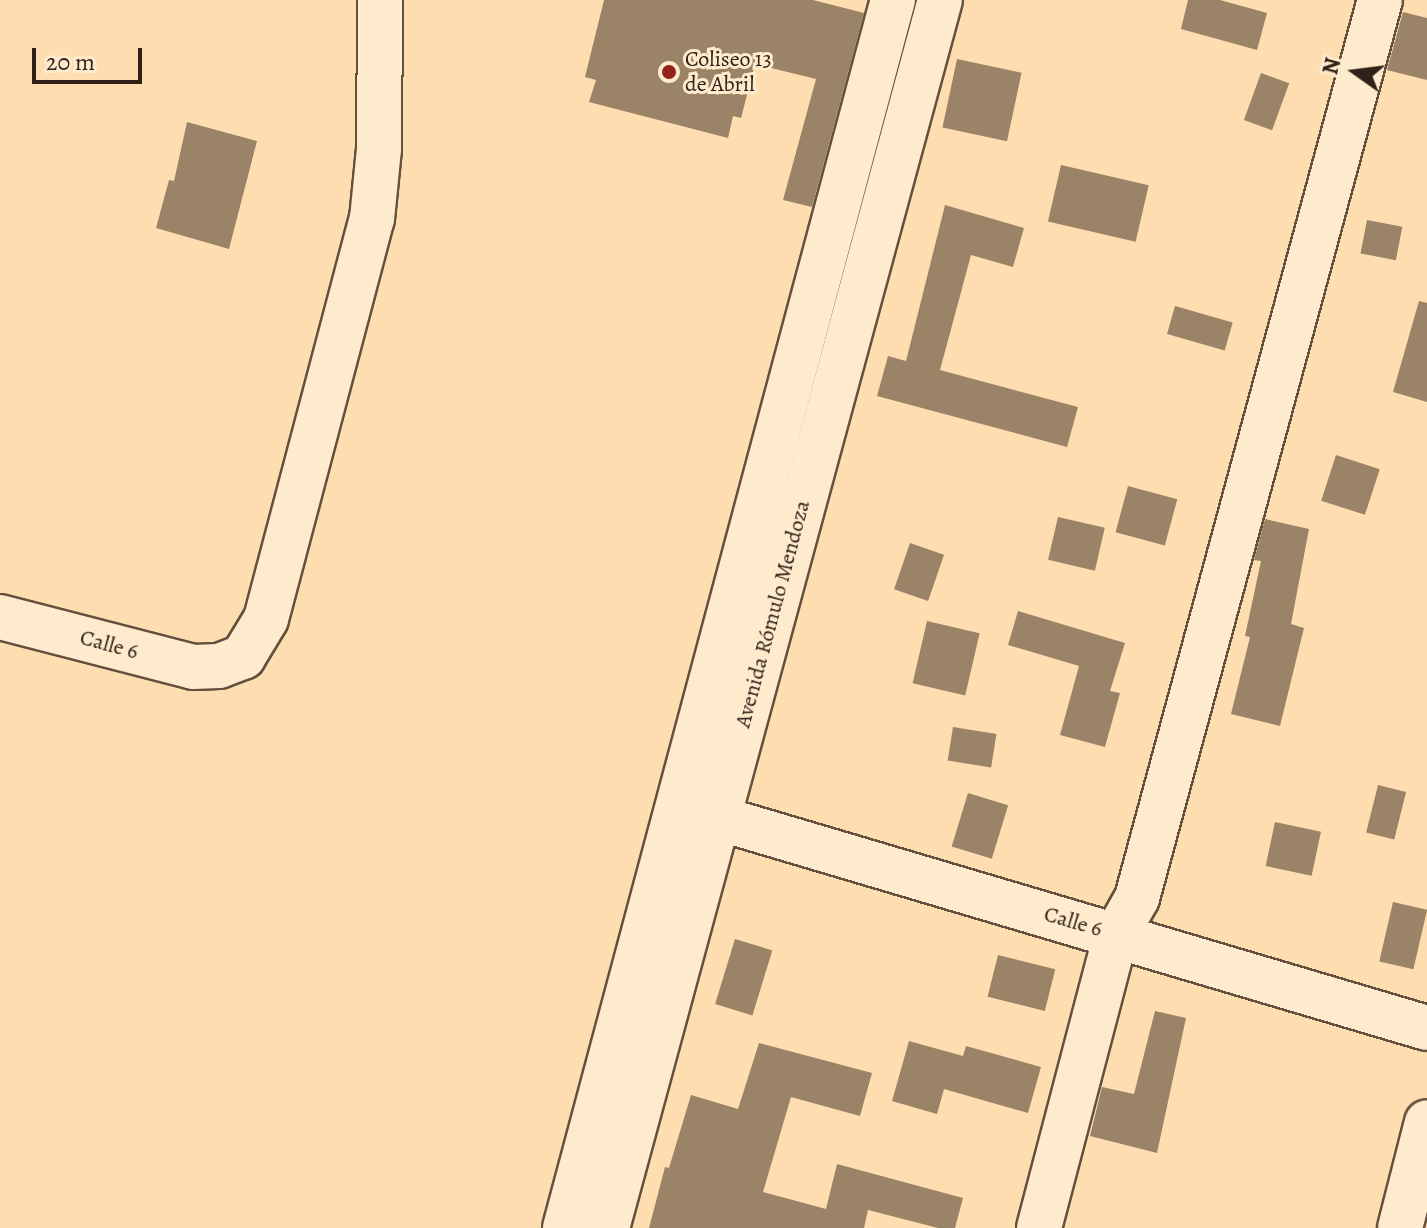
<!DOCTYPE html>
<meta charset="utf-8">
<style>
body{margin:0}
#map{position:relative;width:1427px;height:1228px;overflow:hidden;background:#fedeb0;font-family:Alegreya,serif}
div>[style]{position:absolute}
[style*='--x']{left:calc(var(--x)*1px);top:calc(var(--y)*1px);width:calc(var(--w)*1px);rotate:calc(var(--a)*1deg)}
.building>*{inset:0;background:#9b8367;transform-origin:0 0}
.roads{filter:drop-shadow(2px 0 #63503d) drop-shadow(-2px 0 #63503d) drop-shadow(0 2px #63503d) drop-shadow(0 -2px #63503d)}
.minor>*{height:44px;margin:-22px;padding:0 22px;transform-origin:22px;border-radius:22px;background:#feeacc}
.dots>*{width:22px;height:22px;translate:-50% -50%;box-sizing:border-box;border:4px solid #feeacc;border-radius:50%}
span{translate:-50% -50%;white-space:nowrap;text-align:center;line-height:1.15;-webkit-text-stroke:6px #feeacc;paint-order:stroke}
.poi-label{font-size:22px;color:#2f2117}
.left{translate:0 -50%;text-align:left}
.street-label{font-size:22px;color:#2f2117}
.north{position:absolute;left:1315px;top:32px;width:80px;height:80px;-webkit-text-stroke:6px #feeacc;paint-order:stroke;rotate:284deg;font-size:22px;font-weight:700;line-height:32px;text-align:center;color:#2f2117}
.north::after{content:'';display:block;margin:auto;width:28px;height:36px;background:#2f2117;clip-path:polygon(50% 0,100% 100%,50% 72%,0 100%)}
.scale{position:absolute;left:32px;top:48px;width:110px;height:36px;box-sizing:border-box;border:4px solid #2f2117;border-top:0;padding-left:10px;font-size:24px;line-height:28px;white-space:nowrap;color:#2f2117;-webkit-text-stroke:6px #feeacc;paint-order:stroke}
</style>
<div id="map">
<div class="building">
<i style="clip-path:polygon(604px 0,813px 0,864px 13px,812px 207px,783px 200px,816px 79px,755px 64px,741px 118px,733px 116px,728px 138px,589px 102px,596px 80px,585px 77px)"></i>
<i style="clip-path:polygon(1188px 0,1220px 0,1267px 13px,1257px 50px,1181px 29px)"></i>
<i style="clip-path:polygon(1403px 12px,1427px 18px,1427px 80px,1387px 70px)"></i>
<i style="left:957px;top:59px;width:66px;height:70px;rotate:12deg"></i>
<i style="left:1261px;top:73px;width:30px;height:50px;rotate:20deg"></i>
<i style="clip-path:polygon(187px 122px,257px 141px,229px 249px,156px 228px,169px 180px,174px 181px)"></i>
<i style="left:1061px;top:165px;width:90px;height:58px;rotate:13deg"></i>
<i style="clip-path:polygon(945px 205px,1024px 228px,1013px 267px,971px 255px,940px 370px,1078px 407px,1067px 447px,877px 396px,888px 356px,906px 361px)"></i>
<i style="left:1367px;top:220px;width:36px;height:34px;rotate:11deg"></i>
<i style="clip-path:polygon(1419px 301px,1427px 303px,1427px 402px,1393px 392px)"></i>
<i style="left:1175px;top:306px;width:60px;height:29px;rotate:16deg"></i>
<i style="left:1336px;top:455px;width:46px;height:48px;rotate:18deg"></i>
<i style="left:1128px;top:486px;width:51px;height:48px;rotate:15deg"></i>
<i style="left:1058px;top:517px;width:48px;height:44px;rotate:13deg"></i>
<i style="clip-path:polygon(1265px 519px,1309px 529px,1291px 624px,1304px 628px,1280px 726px,1231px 714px,1250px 637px,1245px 636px,1261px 561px,1254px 560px)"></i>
<i style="left:910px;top:543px;width:36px;height:49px;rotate:19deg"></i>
<i style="clip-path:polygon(1018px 611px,1125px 643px,1110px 691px,1120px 693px,1105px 747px,1060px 735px,1079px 666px,1008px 645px)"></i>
<i style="left:927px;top:621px;width:54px;height:64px;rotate:13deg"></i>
<i style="left:953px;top:727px;width:44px;height:34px;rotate:9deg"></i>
<i style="left:1378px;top:785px;width:29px;height:49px;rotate:14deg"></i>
<i style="left:968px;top:793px;width:42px;height:56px;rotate:17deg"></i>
<i style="left:1275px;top:822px;width:47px;height:45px;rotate:12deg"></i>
<i style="left:1393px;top:902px;width:35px;height:61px;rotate:13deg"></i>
<i style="left:735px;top:939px;width:39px;height:68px;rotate:17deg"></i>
<i style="left:998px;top:955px;width:59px;height:43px;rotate:14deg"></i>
<i style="clip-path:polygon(1155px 1011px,1186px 1018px,1157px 1153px,1090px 1136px,1102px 1087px,1134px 1094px)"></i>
<i style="clip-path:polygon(909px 1041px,963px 1056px,966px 1046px,1041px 1067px,1028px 1113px,944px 1089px,937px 1114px,892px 1101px)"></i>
<i style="clip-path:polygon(759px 1043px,872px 1073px,860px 1116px,791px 1097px,763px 1192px,826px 1209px,837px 1164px,963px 1198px,955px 1228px,938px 1228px,868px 1210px,864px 1228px,649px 1228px,665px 1167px,669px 1168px,691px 1095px,738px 1109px)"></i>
</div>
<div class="roads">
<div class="minor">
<i style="--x:0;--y:617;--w:199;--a:14.5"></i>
<i style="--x:193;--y:667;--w:26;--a:-2"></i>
<i style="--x:219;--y:666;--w:26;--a:-21"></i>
<i style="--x:243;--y:657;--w:44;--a:-58.8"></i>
<i style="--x:266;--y:619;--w:414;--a:-75.2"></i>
<i style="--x:372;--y:219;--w:70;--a:-84.3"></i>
<i style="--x:379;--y:149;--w:149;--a:-89.6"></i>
<i style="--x:718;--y:818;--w:739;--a:16.5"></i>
<i style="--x:565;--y:1228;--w:1271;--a:-75.05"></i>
<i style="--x:607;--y:1228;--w:1272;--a:-74.83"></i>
<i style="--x:1039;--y:1228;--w:303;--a:-75.3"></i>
<i style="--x:1116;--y:935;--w:43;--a:-60.4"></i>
<i style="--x:1137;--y:898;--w:930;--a:-74.86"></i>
<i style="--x:1400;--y:1228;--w:109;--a:-75.7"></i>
</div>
</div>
<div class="dots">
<i style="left:669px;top:72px;background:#8f2418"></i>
</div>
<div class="poi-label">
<span class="left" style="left:685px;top:72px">Coliseo 13<br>de Abril</span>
</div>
<div class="street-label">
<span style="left:773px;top:614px;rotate:-75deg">Avenida Rómulo Mendoza</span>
<span style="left:109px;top:645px;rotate:15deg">Calle 6</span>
<span style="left:1073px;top:922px;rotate:16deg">Calle 6</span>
</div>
<div class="north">N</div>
<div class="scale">20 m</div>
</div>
